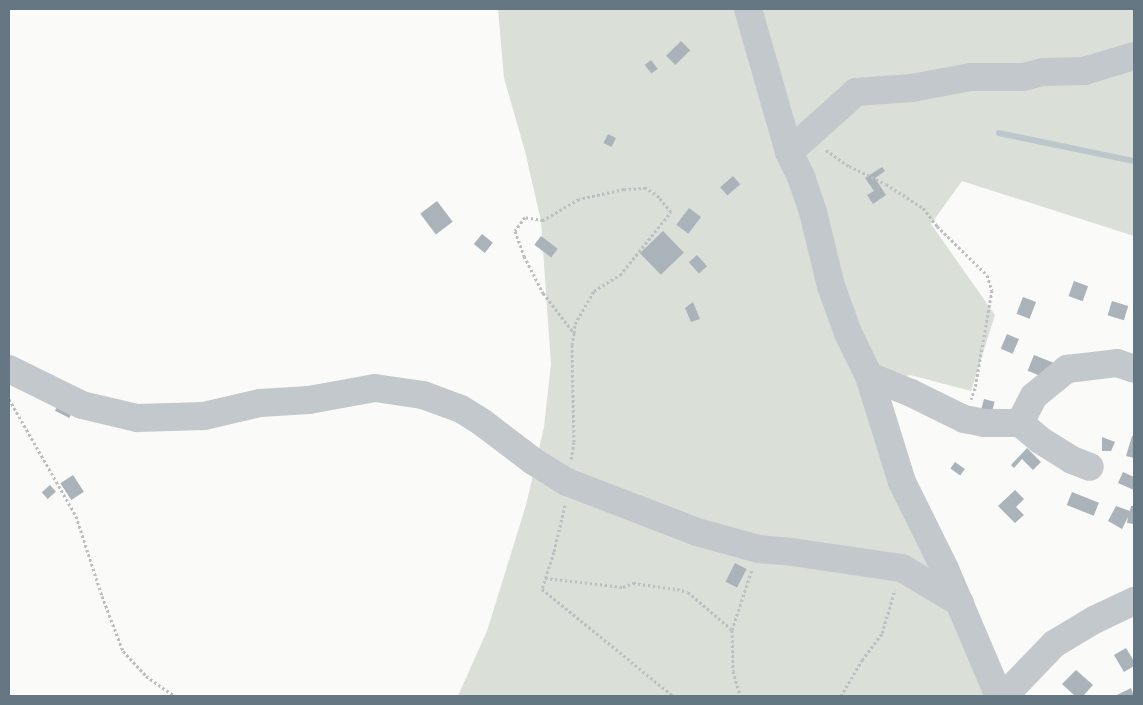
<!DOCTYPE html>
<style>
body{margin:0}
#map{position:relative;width:1143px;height:705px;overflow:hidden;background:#fafaf8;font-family:"Fira Sans",sans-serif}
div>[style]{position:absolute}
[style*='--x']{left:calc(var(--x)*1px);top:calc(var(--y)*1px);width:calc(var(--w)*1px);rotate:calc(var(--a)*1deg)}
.green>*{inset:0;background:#dadfd7}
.stream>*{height:5.5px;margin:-2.75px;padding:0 2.75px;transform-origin:2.75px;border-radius:2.75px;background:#bbc7cb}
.building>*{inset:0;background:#aab3b9;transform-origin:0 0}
.path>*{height:3px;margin-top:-1.5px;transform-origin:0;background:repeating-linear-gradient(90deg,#bbbfc2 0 2.5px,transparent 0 5px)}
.minor>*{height:28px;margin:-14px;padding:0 14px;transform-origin:14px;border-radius:14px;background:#c3c8cc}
span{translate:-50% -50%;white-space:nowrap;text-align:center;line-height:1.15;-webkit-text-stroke:5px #fff;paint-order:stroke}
.frame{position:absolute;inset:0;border:10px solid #657683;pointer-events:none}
</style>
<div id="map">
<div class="green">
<i style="clip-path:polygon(498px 9px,1134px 9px,1134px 236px,962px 181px,931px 224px,995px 315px,971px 391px,910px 375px,871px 385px,991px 696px,458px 696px,487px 631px,526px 505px,544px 427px,551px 364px,541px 221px,525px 151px,504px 78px)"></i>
</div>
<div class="stream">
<i style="--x:999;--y:133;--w:138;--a:11.7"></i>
</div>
<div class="building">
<i style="left:681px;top:41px;width:13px;height:21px;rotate:45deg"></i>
<i style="left:651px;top:60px;width:11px;height:8px;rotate:52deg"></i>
<i style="left:608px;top:134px;width:9px;height:10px;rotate:27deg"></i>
<i style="clip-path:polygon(882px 167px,885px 171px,875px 178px,886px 195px,873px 204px,867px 195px,874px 191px,865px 178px)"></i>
<i style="left:733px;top:176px;width:11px;height:17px;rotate:49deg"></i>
<i style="left:437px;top:201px;width:26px;height:21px;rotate:53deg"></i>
<i style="left:689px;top:208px;width:15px;height:21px;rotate:37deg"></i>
<i style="left:663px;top:231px;width:30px;height:32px;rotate:46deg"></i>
<i style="left:482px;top:234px;width:14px;height:13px;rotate:39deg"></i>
<i style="left:541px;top:236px;width:21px;height:11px;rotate:37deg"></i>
<i style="left:697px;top:255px;width:15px;height:11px;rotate:48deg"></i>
<i style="left:1074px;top:281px;width:15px;height:16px;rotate:20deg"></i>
<i style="left:1023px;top:297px;width:14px;height:18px;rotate:21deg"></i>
<i style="left:1112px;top:301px;width:17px;height:15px;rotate:17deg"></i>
<i style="clip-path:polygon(693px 302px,700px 319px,691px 322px,685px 308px)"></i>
<i style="left:1007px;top:334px;width:13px;height:16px;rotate:23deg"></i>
<i style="left:1034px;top:355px;width:27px;height:17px;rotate:22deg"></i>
<i style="left:984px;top:399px;width:11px;height:16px;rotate:15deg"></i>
<i style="left:60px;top:401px;width:16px;height:11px;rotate:27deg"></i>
<i style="clip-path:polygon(1132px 436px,1134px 437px,1134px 458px,1126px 456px)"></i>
<i style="clip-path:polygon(1102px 437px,1115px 442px,1111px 451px,1102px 451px)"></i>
<i style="clip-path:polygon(1027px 448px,1041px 462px,1033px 470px,1022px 459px,1014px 468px,1011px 465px)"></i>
<i style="left:955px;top:462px;width:12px;height:8px;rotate:35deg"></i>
<i style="clip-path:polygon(1123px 472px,1134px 477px,1134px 490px,1118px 483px)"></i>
<i style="left:73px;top:475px;width:20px;height:15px;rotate:57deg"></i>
<i style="left:50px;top:485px;width:9px;height:11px;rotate:49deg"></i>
<i style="clip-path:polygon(1015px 490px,1024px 499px,1016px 507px,1024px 515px,1015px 523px,998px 506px)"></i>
<i style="left:1072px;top:492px;width:29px;height:14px;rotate:22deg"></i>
<i style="clip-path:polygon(1116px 506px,1130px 511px,1131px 506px,1134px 506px,1134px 524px,1127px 523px,1128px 517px,1122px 529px,1108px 521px)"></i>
<i style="left:735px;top:563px;width:13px;height:21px;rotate:27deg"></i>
<i style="clip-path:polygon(1126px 648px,1134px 661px,1134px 666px,1124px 672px,1114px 655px)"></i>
<i style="clip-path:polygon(1076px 670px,1093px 685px,1083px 696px,1075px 696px,1062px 684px)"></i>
<i style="clip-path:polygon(1131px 688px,1134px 696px,1115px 696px)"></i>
</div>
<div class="path">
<i style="--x:826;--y:150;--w:28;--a:35"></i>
<i style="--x:849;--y:166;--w:41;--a:25.9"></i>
<i style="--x:886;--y:184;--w:44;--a:33"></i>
<i style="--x:923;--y:208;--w:23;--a:52"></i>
<i style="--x:937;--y:226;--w:70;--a:44.4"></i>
<i style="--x:987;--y:275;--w:16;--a:72"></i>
<i style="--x:992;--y:290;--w:99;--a:99.8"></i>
<i style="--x:975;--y:388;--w:12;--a:110"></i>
<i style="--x:9;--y:399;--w:135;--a:60.2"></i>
<i style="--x:76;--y:516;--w:84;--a:72"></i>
<i style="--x:102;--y:596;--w:59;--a:69.1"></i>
<i style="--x:123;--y:651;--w:34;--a:47"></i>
<i style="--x:146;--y:676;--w:35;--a:35"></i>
<i style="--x:571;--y:459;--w:17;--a:-80"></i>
<i style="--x:574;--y:442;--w:97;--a:-91.2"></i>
<i style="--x:572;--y:345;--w:12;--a:-81"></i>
<i style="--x:574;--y:333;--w:9;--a:-84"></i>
<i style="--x:575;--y:324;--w:38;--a:-60"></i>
<i style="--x:594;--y:291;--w:31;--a:-32"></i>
<i style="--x:620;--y:275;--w:81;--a:-51"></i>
<i style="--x:671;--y:212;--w:19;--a:-129"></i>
<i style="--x:659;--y:197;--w:16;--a:-145"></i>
<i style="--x:646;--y:188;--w:22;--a:177"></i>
<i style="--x:624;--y:189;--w:46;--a:167.5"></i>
<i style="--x:579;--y:199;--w:42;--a:149.7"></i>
<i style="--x:543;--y:220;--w:18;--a:-171"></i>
<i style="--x:525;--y:217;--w:17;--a:126"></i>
<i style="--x:515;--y:231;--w:27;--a:70"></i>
<i style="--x:524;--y:256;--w:42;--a:62.8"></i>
<i style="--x:543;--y:293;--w:51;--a:52.2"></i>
<i style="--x:565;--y:505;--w:48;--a:103.2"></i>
<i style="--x:554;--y:552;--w:39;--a:108"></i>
<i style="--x:542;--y:589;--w:169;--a:39.2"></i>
<i style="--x:545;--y:578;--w:79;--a:6.6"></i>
<i style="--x:623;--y:587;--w:11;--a:-22"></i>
<i style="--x:633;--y:583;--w:44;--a:7.8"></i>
<i style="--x:677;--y:589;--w:11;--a:15"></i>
<i style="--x:688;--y:592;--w:58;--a:40.8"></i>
<i style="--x:732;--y:630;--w:41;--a:88.6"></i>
<i style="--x:733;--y:671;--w:26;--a:74"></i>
<i style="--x:732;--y:630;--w:64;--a:-71.8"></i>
<i style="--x:841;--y:696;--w:42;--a:-59.7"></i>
<i style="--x:862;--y:660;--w:34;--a:-53"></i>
<i style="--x:882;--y:633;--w:45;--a:-73.2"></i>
</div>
<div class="minor">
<i style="--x:748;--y:9;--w:149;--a:74"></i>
<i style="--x:789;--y:152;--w:28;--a:64"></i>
<i style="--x:801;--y:177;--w:37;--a:71"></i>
<i style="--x:813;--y:212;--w:76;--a:76.3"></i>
<i style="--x:831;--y:286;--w:50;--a:70.1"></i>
<i style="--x:848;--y:333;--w:48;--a:64"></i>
<i style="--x:869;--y:376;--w:111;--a:72.7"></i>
<i style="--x:902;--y:482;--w:97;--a:63.7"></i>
<i style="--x:945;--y:569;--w:138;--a:67"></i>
<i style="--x:789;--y:152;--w:90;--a:-41.8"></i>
<i style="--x:856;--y:92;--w:56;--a:-4.1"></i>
<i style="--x:912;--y:88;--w:60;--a:-10.6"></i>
<i style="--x:971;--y:77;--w:52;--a:0"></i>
<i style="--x:1023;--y:77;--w:21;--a:-14"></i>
<i style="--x:1043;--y:72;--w:41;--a:-1.4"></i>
<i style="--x:1084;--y:71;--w:52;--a:-16.7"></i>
<i style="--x:9;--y:369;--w:81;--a:26.3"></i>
<i style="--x:82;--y:405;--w:57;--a:13.3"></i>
<i style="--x:137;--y:418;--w:67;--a:-1.7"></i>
<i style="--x:204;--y:416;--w:57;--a:-13.1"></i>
<i style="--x:260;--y:403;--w:49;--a:-3.5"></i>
<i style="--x:309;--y:400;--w:67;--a:-10.3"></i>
<i style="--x:375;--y:388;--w:49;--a:8.3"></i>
<i style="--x:423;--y:395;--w:40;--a:20.2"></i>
<i style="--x:461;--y:409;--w:26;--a:32"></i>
<i style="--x:483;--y:423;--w:63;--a:37.2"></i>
<i style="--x:533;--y:461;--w:40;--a:32"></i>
<i style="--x:567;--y:482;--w:139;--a:21"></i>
<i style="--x:697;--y:532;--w:64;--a:15.3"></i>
<i style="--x:759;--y:549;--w:33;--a:5"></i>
<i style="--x:792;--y:552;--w:111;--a:8.3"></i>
<i style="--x:902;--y:568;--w:68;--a:31.1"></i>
<i style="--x:869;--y:376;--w:45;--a:22"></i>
<i style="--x:911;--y:393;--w:59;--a:26.1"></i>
<i style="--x:964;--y:419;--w:20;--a:11"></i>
<i style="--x:984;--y:423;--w:36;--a:0"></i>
<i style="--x:1020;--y:423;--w:26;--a:40"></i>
<i style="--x:1040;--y:440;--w:38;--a:32"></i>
<i style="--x:1072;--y:460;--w:19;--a:21"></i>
<i style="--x:1020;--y:423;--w:30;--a:-63"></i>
<i style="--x:1034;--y:396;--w:43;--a:-39.3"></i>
<i style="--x:1067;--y:369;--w:50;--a:-6.8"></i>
<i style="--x:1117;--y:363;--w:18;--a:19"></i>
<i style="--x:1004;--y:696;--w:72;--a:-46.1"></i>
<i style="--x:1054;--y:644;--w:47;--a:-31"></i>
<i style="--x:1094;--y:620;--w:44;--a:-25.4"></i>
</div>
<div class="frame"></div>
</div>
